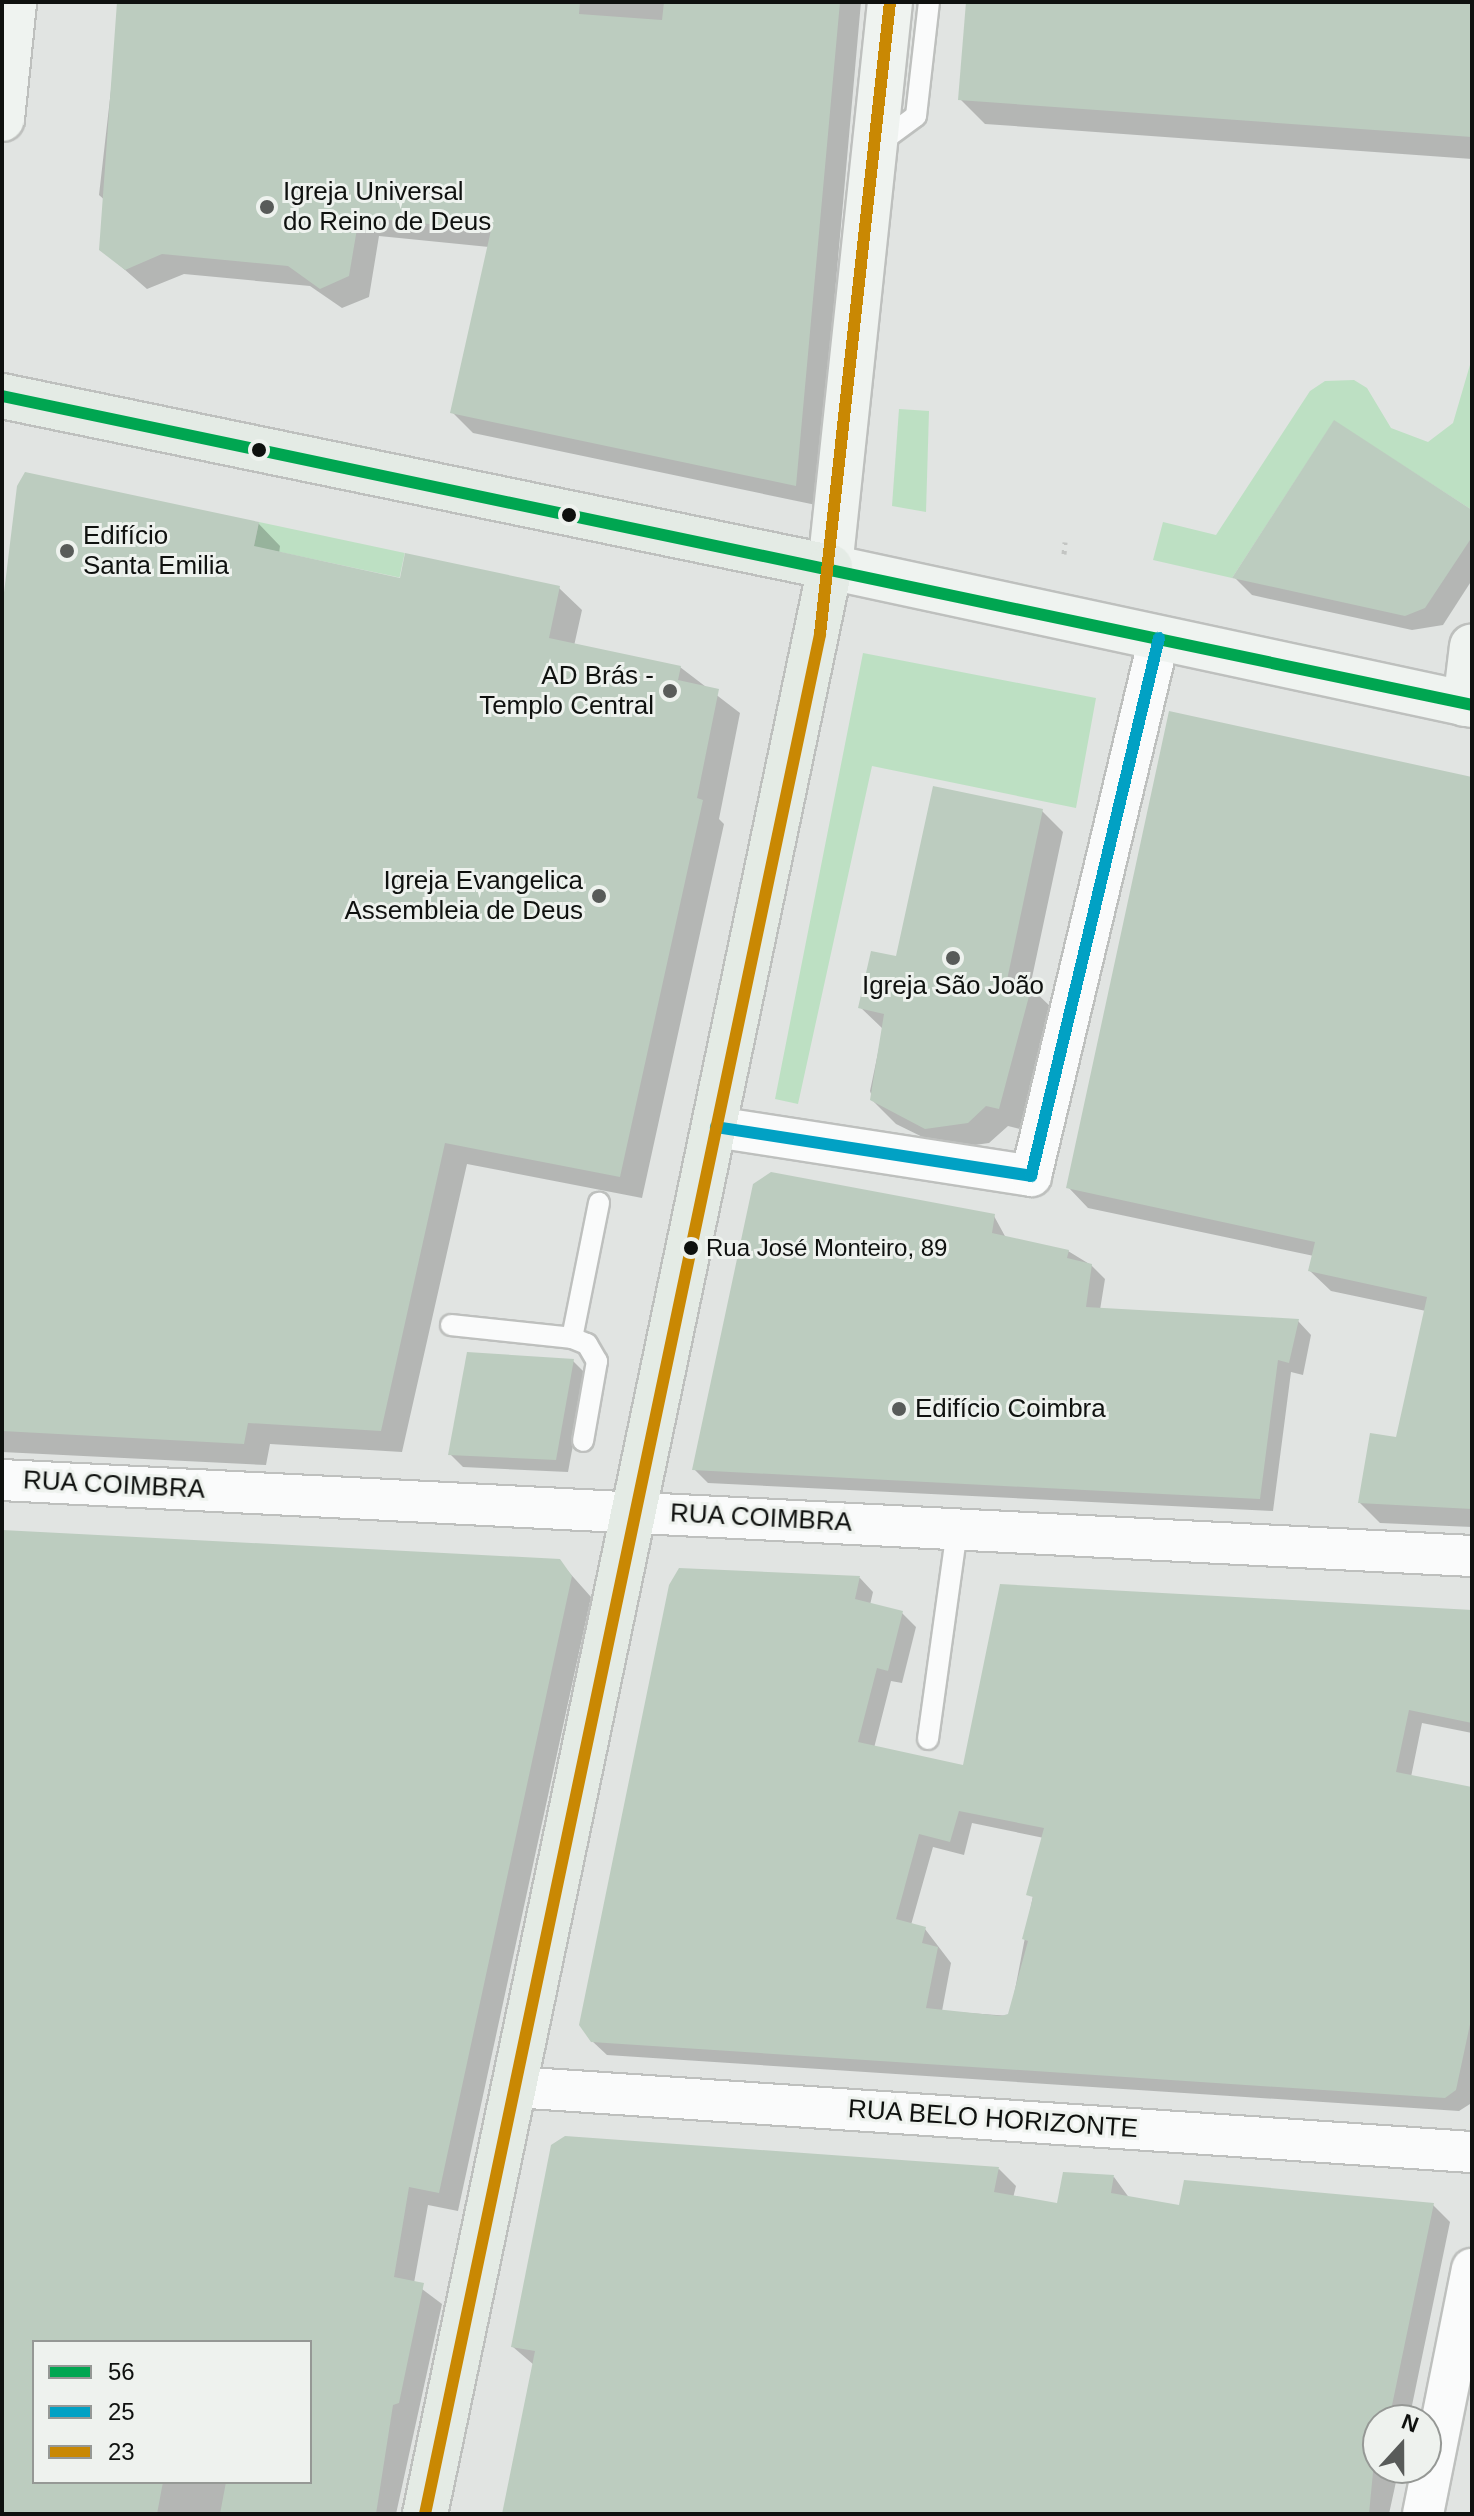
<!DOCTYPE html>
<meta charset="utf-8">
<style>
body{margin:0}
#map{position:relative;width:1474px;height:2516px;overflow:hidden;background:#e1e4e2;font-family:Arial,sans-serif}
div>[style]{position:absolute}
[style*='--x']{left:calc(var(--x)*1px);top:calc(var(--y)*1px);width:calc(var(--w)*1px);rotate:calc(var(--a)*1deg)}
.green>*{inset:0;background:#bde0c3;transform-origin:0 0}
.shadow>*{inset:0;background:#0003}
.building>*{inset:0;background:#bcccbf}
.path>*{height:5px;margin-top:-2.5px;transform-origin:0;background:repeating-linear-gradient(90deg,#c3c5c3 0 4px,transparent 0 10px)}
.roads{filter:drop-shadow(2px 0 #bec0be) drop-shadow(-2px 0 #bec0be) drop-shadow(0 2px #bec0be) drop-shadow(0 -2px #bec0be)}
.lane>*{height:20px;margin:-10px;padding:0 10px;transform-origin:10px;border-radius:10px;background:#fafbfb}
.street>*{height:40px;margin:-20px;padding:0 20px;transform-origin:20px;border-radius:20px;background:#fafbfb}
.secondary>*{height:44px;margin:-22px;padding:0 22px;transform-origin:22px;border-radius:22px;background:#eff3f0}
.primary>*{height:44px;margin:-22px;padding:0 22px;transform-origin:22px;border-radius:22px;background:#e4ebe5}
.bus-1>*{height:12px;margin:-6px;padding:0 6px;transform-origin:6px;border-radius:6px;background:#00a651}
.bus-2>*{height:12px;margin:-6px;padding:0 6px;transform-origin:6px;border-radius:6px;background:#01a1c4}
.bus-3>*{height:12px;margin:-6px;padding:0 6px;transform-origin:6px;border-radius:6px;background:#c98803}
.dots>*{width:22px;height:22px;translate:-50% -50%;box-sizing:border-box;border:4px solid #eef2ee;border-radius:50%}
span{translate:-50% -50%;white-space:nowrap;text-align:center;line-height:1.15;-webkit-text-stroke:6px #eef2ee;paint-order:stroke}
.bus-label{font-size:24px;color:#0f110f}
.left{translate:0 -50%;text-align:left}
.poi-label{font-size:26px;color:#0f110f}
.right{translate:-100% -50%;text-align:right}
.street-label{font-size:26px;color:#0f110f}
.frame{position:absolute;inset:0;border:4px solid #0f110f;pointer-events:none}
.legend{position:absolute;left:32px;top:2340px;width:280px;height:144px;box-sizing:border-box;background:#eef2ee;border:2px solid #959895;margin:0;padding:10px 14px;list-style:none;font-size:24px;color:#0f110f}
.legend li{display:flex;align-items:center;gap:16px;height:40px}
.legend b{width:40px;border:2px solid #959895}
.north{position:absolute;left:1362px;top:2404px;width:80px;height:80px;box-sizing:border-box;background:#eef2ee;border:2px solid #959895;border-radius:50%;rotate:21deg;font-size:22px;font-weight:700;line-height:32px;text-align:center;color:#0f110f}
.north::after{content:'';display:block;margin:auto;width:28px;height:36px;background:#585b59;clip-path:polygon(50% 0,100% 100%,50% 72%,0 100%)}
</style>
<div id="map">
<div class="green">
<i style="clip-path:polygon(1472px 358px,1472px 510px,1334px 421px,1232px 578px,1153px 560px,1163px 522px,1216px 535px,1310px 391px,1325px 381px,1354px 380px,1367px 388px,1391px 428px,1428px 442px,1453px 423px)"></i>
<i style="clip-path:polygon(899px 409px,929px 411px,926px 512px,892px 506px)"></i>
<i style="left:259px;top:522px;width:149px;height:25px;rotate:12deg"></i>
<i style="clip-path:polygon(863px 653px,1096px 698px,1076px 808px,872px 766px,798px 1104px,775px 1099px)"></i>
</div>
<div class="shadow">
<i style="clip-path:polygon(121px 2px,861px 2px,816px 505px,473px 433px,452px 412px,489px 247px,379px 236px,369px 297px,342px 308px,310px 286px,184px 274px,147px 289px,101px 249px,107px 202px,99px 195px)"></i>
<i style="clip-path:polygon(968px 2px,1472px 2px,1472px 159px,985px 124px,960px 99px)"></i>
<i style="clip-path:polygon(1472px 512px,1472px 580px,1443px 625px,1412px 630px,1252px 595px,1235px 578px)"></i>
<i style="clip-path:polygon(258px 523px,280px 546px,279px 554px,401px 580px,559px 588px,582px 610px,574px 646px,680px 667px,740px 713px,719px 819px,724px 824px,642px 1198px,467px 1164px,402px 1452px,270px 1444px,266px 1465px,2px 1452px,2px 631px)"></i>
<i style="clip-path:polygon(1472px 779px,1472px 1527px,1380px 1523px,1360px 1503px,1398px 1440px,1426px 1311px,1331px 1291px,1310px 1271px,1314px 1256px,1088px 1208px,1068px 1187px)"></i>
<i style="clip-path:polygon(1042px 811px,1063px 832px,1030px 987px,1052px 1008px,1020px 1129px,1008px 1126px,989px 1143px,947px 1149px,896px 1124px,874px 1102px,870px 1091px,883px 1029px,860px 1007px,897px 958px)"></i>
<i style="clip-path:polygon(994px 1216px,1006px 1238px,1068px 1251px,1091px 1265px,1105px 1279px,1100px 1310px,1298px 1321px,1311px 1335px,1303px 1375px,1291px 1372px,1273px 1511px,708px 1483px,694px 1469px)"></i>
<i style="clip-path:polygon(573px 1361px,586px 1374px,568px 1472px,463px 1467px,450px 1454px)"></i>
<i style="clip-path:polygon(evenodd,2px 1532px,559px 1561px,591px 1597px,458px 2211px,428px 2205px,414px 2283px,442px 2304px,396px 2514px,2px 2514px,2px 1532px,34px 2342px,310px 2342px,310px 2482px,34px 2482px,34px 2342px)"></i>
<i style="clip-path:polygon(evenodd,680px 1570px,860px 1578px,873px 1592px,870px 1605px,902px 1613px,916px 1627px,902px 1683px,891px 1681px,874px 1748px,964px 1767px,1472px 1612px,1472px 1733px,1422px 1723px,1411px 1777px,1472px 1789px,1470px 2104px,1459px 2111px,607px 2055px,592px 2041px,680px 1570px,972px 1823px,1044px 1838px,1010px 2016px,942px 2011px,951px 1963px,925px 1929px,911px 1925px,933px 1847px,964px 1855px,972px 1823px)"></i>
<i style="clip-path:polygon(999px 2169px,1016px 2186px,1013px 2198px,1058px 2205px,1114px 2177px,1130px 2199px,1180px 2208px,1433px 2205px,1450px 2222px,1409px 2420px,1378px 2420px,1378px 2468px,1399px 2468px,1389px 2514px,504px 2514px,534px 2365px,513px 2347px)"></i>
</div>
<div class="building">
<i style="clip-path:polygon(117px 2px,580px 2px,579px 14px,662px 20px,664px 2px,840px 2px,796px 486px,450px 413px,491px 230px,359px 217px,349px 276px,320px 289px,288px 266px,162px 254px,125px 270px,99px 250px)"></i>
<i style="clip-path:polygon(966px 2px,1472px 2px,1472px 137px,958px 100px)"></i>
<i style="clip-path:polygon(1334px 420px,1472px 510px,1472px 537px,1425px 608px,1405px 616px,1232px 578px)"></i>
<i style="clip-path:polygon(25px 472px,259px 522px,254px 546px,400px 578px,405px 553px,560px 586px,549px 638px,681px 666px,678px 680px,719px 689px,697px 798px,703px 800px,620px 1177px,445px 1143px,381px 1431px,248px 1423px,244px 1444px,2px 1431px,2px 609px,17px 486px)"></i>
<i style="clip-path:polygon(1169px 711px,1472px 777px,1472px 1509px,1358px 1503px,1370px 1433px,1396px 1437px,1427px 1297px,1308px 1271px,1315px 1242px,1066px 1188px)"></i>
<i style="clip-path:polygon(933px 786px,1043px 809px,1007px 980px,1032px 985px,999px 1109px,986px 1106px,968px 1123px,925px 1129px,870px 1100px,884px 1014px,858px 1008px,871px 951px,896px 956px)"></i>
<i style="clip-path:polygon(771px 1172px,995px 1214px,992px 1233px,1069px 1250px,1067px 1258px,1092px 1264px,1086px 1307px,1299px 1319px,1289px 1363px,1278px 1360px,1260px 1499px,692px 1470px,753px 1184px)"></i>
<i style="clip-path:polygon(467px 1352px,574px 1359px,556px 1460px,448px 1455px)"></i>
<i style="clip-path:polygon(2px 1530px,560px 1559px,572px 1576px,439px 2193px,409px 2187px,394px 2277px,424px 2283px,399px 2403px,393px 2405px,376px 2514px,220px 2514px,226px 2482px,310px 2482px,310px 2342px,34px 2342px,34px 2482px,163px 2482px,157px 2514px,2px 2514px)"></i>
<i style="clip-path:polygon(evenodd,679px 1568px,860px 1576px,855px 1599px,903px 1611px,888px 1671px,877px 1668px,858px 1742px,963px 1765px,1000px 1584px,1472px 1610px,1472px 1723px,1409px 1710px,1396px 1772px,1472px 1787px,1472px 2015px,1456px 2090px,1445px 2098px,591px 2042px,579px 2025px,669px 1585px,679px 1568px,959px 1811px,1044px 1828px,1026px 1895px,1033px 1897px,1022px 1939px,1028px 1941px,1008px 2014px,1001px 2016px,926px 2008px,938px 1947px,922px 1943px,926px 1927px,896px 1919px,919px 1834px,950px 1842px,959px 1811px)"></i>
<i style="clip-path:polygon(565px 2136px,999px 2167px,994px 2192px,1057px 2203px,1063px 2172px,1114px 2175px,1111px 2193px,1179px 2205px,1184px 2180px,1434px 2203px,1389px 2420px,1378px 2420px,1369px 2514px,502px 2514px,535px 2351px,511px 2347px,551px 2145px)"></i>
</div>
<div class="path">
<i style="--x:1064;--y:554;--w:12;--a:-85"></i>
</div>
<div class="roads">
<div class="lane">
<i style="--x:878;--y:144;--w:47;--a:-36.4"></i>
<i style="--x:916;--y:116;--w:115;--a:-83.5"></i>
<i style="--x:451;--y:1325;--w:122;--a:6.1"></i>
<i style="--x:572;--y:1338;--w:138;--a:-78.7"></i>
<i style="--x:572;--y:1338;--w:16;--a:22"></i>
<i style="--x:587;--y:1344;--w:20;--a:60"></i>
<i style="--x:597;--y:1361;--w:81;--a:99.9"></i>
<i style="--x:928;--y:1739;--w:212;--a:-82.1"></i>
</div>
<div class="street">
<i style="--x:716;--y:1127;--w:319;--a:8.8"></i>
<i style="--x:1031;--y:1176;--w:553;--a:-76.62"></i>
<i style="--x:2;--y:1480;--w:1472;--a:2.96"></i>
<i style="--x:515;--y:2087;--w:959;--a:3.89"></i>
<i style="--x:1423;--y:2514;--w:250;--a:-78.7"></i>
</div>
<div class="secondary">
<i style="--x:890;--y:2;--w:568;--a:96.06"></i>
<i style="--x:830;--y:567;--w:657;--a:12.13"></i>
<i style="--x:2;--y:119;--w:118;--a:-84.1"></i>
<i style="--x:1465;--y:704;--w:58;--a:-83.1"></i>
</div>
<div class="primary">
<i style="--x:2;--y:396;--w:845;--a:11.67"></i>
<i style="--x:830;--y:567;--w:1989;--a:101.75"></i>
</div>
</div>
<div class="bus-1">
<i style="--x:2;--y:396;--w:1502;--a:11.87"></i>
</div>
<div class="bus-2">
<i style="--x:716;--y:1127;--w:319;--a:8.8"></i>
<i style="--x:1031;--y:1176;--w:553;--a:-76.62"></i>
</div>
<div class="bus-3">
<i style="--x:425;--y:2514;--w:1921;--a:-78.13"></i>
<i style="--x:820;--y:634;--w:636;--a:-83.68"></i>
</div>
<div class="dots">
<i style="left:267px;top:207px;background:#585b59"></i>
<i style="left:259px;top:450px;background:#0f110f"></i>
<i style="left:569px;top:515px;background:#0f110f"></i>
<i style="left:67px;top:551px;background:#585b59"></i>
<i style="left:670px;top:691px;background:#585b59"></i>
<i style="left:599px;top:896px;background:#585b59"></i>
<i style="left:953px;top:958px;background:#585b59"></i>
<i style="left:691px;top:1248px;background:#0f110f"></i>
<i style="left:899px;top:1409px;background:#585b59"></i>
</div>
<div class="bus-label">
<span class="left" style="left:706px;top:1248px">Rua José Monteiro, 89</span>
</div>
<div class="poi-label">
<span class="left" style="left:283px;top:207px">Igreja Universal<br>do Reino de Deus</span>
<span class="left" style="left:83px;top:551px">Edifício<br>Santa Emilia</span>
<span class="right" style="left:654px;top:691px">AD Brás -<br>Templo Central</span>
<span class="right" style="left:583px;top:896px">Igreja Evangelica<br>Assembleia de Deus</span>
<span style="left:953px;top:986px">Igreja São João</span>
<span class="left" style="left:915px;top:1409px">Edifício Coimbra</span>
</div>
<div class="street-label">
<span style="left:114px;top:1485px;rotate:3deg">RUA COIMBRA</span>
<span style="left:761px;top:1518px;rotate:3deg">RUA COIMBRA</span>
<span style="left:993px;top:2119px;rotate:4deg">RUA BELO HORIZONTE</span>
</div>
<div class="frame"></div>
<ul class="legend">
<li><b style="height:10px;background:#00a651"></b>56</li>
<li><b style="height:10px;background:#01a1c4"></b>25</li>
<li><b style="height:10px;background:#c98803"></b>23</li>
</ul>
<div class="north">N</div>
</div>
